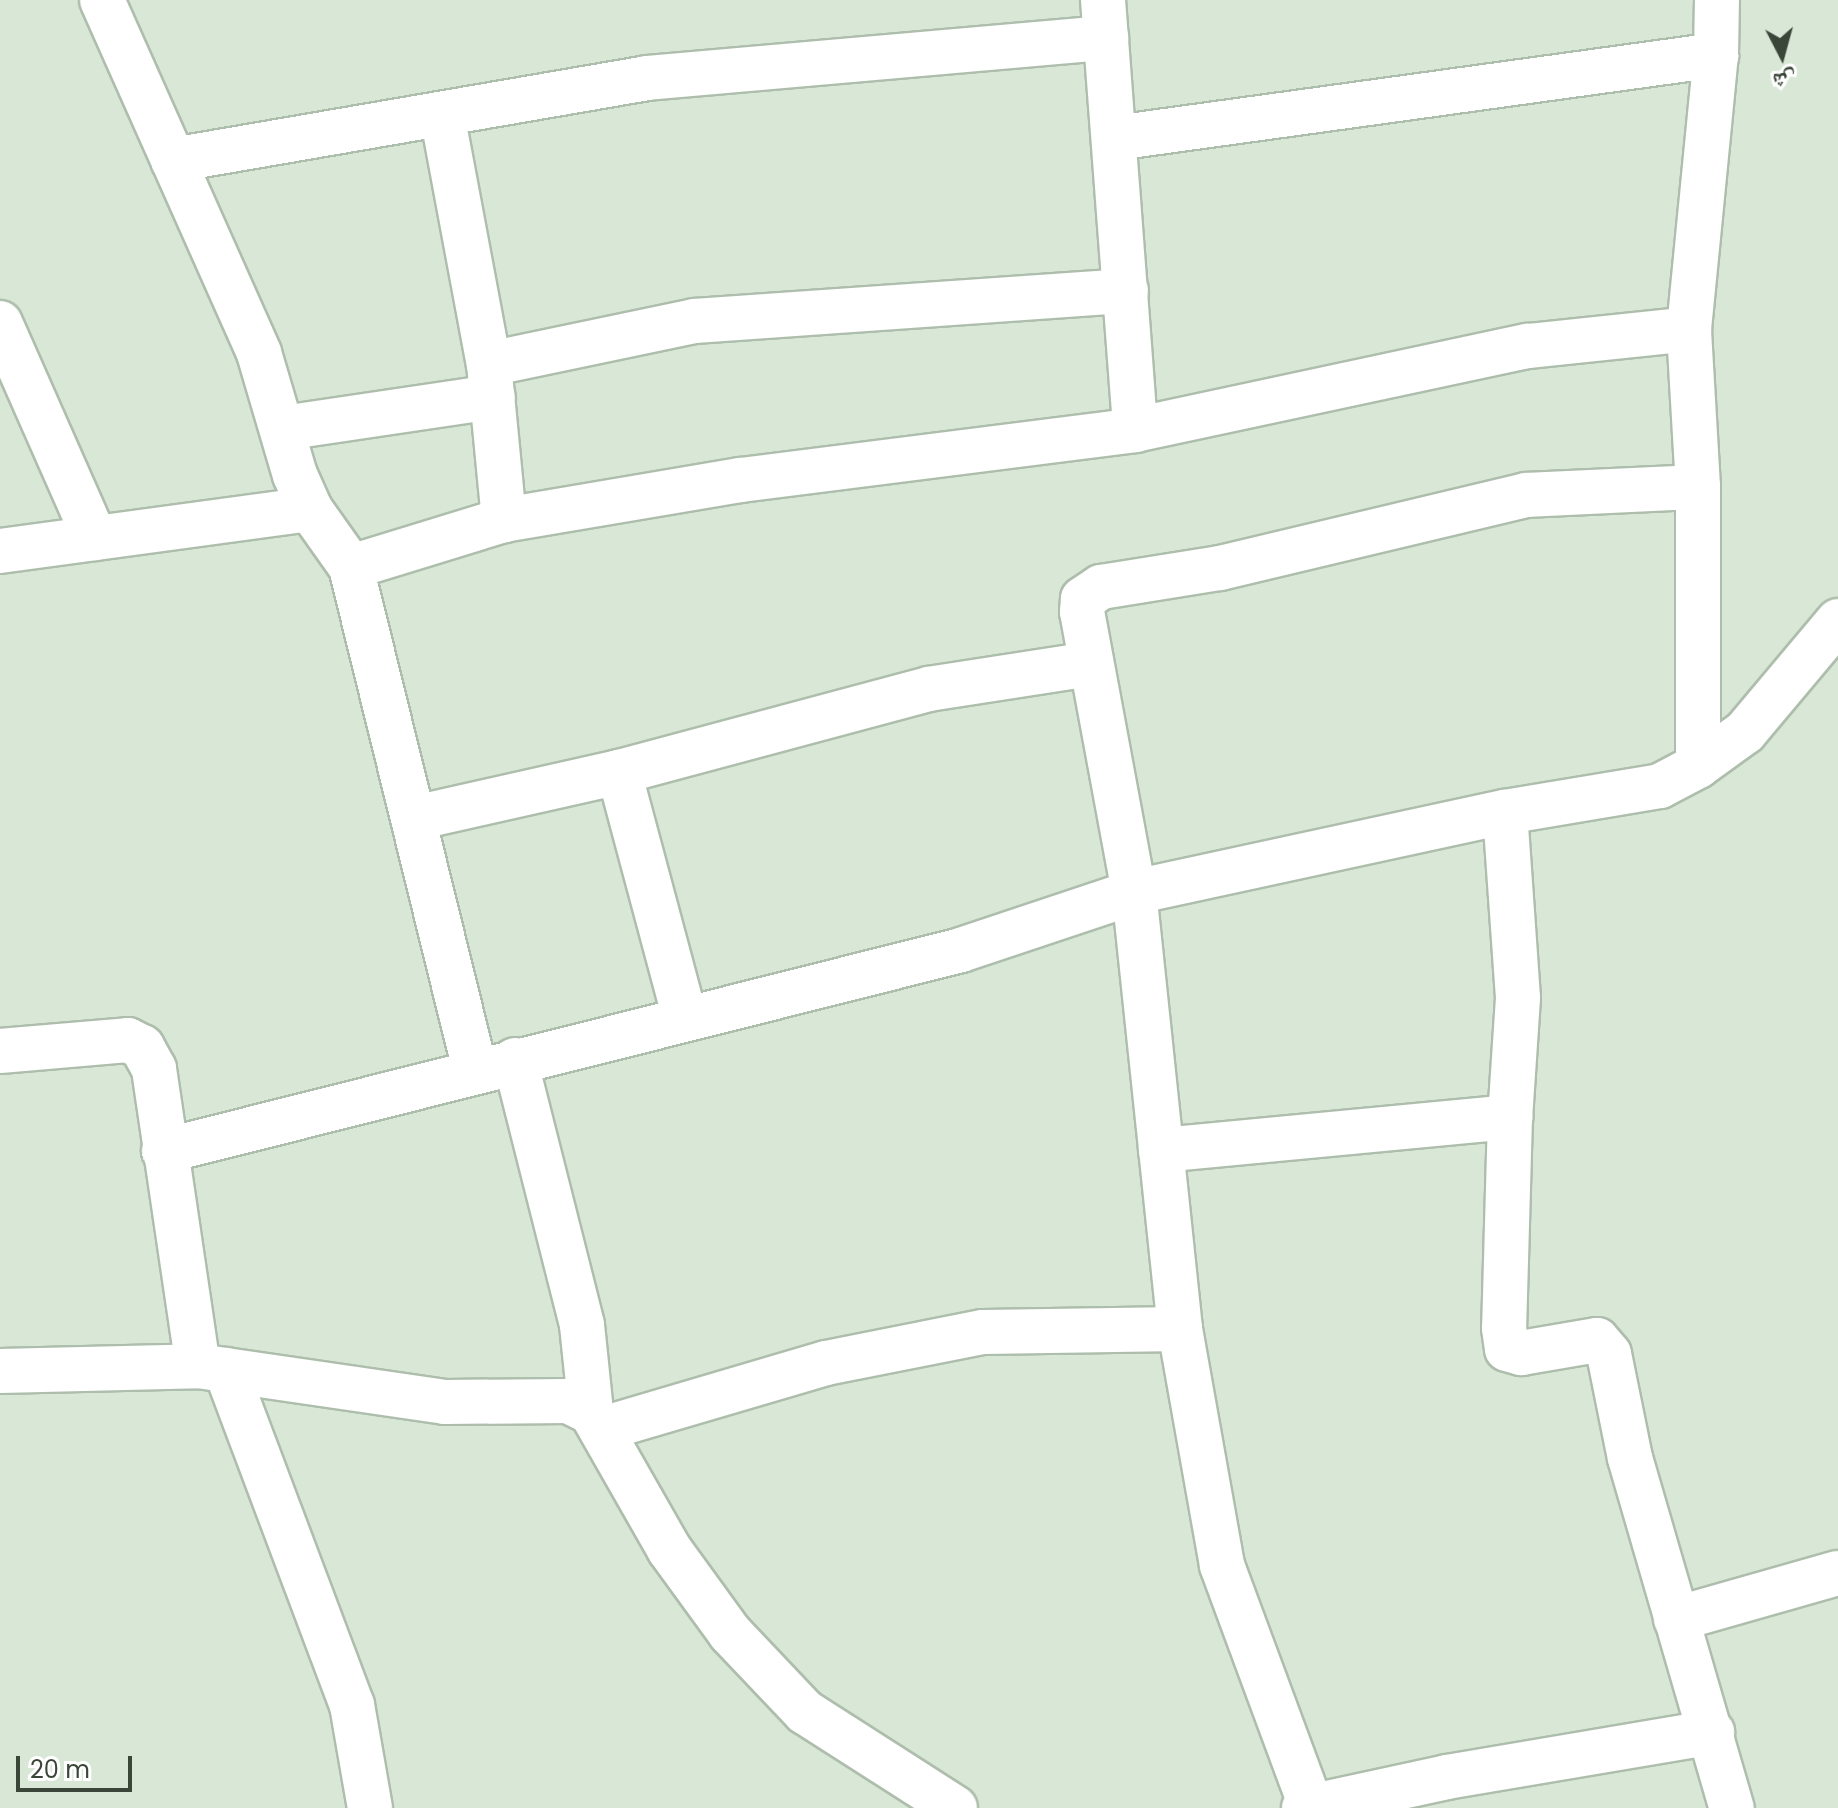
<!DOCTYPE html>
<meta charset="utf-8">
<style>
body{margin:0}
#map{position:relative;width:1838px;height:1808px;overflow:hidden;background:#eaf3e9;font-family:Poppins,"Noto Naskh Arabic",sans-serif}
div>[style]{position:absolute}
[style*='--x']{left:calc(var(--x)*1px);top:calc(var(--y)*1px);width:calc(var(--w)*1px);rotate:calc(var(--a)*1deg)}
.residential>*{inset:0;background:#d9e7d7;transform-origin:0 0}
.roads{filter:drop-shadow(2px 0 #aebeac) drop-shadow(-2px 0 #aebeac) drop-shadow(0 2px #aebeac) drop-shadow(0 -2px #aebeac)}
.minor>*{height:44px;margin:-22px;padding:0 22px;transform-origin:22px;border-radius:22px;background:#fff}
span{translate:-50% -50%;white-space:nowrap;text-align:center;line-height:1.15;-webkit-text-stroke:6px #fff;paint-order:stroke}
.north{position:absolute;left:1742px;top:16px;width:80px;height:80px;-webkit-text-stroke:6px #fff;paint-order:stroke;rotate:174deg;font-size:22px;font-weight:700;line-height:32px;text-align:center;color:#3a4638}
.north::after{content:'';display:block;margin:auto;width:28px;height:36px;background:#3a4638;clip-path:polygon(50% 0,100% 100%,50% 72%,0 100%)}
.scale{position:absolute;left:16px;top:1756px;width:116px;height:36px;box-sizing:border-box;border:4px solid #3a4638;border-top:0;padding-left:10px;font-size:24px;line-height:28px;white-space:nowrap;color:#3a4638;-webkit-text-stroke:6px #fff;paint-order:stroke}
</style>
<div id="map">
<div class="residential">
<i style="left:0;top:0;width:1838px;height:1808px"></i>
</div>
<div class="roads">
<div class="minor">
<i style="--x:102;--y:0;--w:386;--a:66"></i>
<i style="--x:259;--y:353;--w:127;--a:73.6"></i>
<i style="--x:295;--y:475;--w:37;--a:66"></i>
<i style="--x:310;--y:509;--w:71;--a:54.7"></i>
<i style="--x:351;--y:567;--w:518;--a:76.15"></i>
<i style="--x:1103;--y:0;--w:431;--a:85.7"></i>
<i style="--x:442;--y:114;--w:254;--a:79.4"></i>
<i style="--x:489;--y:364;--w:157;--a:84.5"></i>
<i style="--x:1115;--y:138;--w:607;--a:-7.86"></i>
<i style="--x:173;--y:160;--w:481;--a:-9.8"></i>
<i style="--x:647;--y:78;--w:461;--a:-5"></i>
<i style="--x:0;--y:323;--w:235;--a:66.2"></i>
<i style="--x:489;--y:364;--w:210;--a:-11.8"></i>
<i style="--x:695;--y:321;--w:432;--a:-4"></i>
<i style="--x:283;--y:428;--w:212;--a:-8.4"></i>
<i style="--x:0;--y:551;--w:313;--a:-7.7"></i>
<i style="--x:351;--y:567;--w:160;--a:-17.1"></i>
<i style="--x:504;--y:520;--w:240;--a:-9.6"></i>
<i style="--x:741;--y:480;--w:397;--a:-7.2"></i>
<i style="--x:1135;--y:430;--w:402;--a:-12.1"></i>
<i style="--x:1528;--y:346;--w:162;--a:-6"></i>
<i style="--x:1698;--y:766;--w:279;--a:-90"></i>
<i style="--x:1698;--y:487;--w:158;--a:-93.3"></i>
<i style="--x:1689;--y:329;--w:275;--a:-84.4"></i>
<i style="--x:1716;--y:55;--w:55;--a:-89"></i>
<i style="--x:619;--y:772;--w:255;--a:75"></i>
<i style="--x:1505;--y:812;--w:186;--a:86"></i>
<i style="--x:1518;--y:998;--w:119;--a:93.8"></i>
<i style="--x:1510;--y:1117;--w:211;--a:91.6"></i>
<i style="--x:1504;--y:1328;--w:21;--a:82"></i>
<i style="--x:1507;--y:1349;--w:15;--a:16"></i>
<i style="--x:1521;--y:1353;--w:77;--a:-9.7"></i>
<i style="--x:1597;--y:1340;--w:18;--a:49"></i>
<i style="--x:1609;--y:1354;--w:106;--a:78.6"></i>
<i style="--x:1630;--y:1458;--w:365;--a:73.8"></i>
<i style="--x:415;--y:818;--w:209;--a:-12.7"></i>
<i style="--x:619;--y:772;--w:321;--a:-15"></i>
<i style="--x:929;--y:689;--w:164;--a:-8.8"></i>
<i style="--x:0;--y:1051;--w:128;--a:-4.9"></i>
<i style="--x:128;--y:1040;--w:16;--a:27"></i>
<i style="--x:142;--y:1047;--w:25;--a:61"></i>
<i style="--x:154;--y:1069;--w:300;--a:81.6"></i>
<i style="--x:515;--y:1060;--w:273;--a:75.8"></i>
<i style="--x:582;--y:1325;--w:87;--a:84.1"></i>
<i style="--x:591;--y:1412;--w:158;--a:60.3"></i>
<i style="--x:669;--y:1549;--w:104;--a:54"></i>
<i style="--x:730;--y:1633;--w:109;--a:46.5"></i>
<i style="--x:805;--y:1712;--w:178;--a:32.6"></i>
<i style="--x:1161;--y:1150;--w:351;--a:-5.4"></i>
<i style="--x:164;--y:1151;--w:822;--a:-14.15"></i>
<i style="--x:961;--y:950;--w:182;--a:-18.5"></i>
<i style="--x:1134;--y:892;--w:380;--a:-12.2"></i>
<i style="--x:1505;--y:812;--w:157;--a:-9.5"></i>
<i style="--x:1660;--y:786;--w:43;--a:-27.8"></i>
<i style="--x:1698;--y:766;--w:58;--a:-35.9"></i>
<i style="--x:1745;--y:732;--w:145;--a:-50"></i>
<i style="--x:226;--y:1370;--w:358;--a:69.4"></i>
<i style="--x:352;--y:1705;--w:105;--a:80.1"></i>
<i style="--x:0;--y:1371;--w:198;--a:-1.4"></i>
<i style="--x:198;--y:1366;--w:250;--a:8.3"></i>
<i style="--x:445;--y:1402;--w:123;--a:-0.5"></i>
<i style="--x:568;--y:1401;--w:25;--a:26"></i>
<i style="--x:602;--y:1429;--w:234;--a:-16.4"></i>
<i style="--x:826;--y:1363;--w:160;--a:-11.2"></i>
<i style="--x:983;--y:1332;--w:197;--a:-0.9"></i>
<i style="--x:1676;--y:1619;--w:168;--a:-15.9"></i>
<i style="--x:1311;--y:1806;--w:257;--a:-110.3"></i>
<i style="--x:1222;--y:1565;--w:240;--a:-100.1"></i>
<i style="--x:1180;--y:1329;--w:439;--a:-96"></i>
<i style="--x:1134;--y:892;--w:285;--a:-100.5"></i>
<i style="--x:1082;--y:612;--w:13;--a:-86"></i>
<i style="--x:1083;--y:599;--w:22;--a:-34"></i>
<i style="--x:1101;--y:587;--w:121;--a:-9.1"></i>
<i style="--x:1220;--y:568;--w:315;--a:-13.4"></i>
<i style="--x:1526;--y:495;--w:172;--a:-2.7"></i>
<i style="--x:1304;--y:1808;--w:146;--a:-12.2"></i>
<i style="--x:1447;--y:1777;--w:269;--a:-9.6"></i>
</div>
</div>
<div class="north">ش</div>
<div class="scale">20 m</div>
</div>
